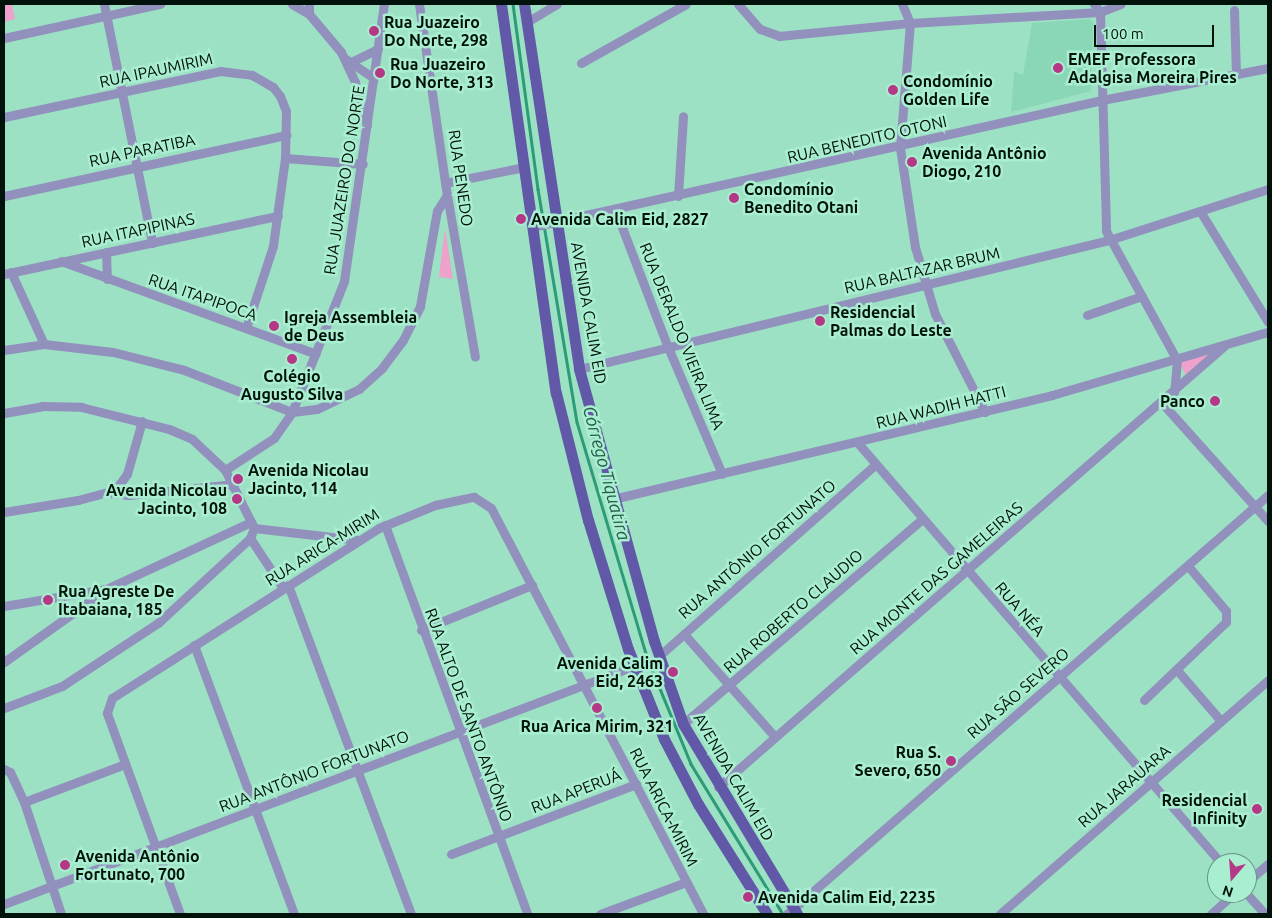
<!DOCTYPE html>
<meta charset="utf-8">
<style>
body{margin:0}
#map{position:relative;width:1272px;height:918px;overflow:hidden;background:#9de1c4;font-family:Ubuntu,sans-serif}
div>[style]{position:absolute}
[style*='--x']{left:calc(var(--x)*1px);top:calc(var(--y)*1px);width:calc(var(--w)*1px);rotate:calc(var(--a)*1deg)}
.built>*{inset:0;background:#8ad7b7}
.green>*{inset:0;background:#eea1ca}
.stream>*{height:2.5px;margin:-1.25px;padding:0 1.25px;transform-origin:1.25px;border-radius:1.25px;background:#2c9c77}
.minor>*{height:9px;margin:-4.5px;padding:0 4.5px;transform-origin:4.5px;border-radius:4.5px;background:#9291bd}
.major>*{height:11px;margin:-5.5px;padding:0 5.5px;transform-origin:5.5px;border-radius:5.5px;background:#6159a8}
.dots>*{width:14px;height:14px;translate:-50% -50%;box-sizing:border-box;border:2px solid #aaeed1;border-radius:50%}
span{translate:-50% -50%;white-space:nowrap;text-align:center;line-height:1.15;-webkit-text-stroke:5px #aaeed1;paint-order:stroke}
.poi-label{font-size:16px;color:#001209;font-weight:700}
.left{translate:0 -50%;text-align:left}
.right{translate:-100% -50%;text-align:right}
.street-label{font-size:16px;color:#001209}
.water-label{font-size:18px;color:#245c48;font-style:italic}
.frame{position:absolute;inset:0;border:5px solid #001209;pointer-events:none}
.north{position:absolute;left:1207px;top:853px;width:50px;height:50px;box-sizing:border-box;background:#aaeed1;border:1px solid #669681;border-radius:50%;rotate:198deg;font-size:14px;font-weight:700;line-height:20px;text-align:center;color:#001209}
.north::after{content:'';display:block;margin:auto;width:18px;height:22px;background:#b53886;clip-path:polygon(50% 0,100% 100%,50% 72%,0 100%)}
.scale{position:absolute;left:1094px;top:25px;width:120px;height:22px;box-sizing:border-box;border:2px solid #001209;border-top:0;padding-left:6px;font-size:15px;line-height:18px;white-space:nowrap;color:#001209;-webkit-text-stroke:4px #aaeed1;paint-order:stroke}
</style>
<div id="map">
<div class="built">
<i style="clip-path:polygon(1090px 19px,1093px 22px,1091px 91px,1011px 112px,1014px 71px,1023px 75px,1032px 23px)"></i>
</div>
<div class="green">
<i style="clip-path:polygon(4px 4px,12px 4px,15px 19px,4px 22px)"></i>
<i style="clip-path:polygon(445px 228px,453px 279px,439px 277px)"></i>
<i style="clip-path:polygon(1211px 354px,1187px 377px,1179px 362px)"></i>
</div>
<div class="stream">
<i style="--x:513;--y:4;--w:187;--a:82.3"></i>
<i style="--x:538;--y:189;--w:236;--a:80.5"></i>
<i style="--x:577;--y:422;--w:245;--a:73.4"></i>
<i style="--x:647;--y:657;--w:116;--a:67.6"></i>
<i style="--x:691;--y:764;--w:176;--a:58.5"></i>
</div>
<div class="minor">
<i style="--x:104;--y:4;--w:244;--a:78.6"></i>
<i style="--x:292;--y:4;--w:20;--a:30"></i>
<i style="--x:309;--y:14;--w:50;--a:49.9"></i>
<i style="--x:341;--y:52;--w:33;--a:65"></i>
<i style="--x:355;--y:82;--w:45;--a:74.4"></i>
<i style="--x:309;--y:4;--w:10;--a:90"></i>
<i style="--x:419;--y:4;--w:193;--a:81.7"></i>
<i style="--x:447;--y:195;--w:164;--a:80.2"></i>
<i style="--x:738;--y:4;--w:33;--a:49"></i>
<i style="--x:760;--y:29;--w:20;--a:20"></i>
<i style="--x:779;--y:36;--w:132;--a:-5.7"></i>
<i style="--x:910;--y:23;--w:190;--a:-3.3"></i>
<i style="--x:1100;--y:12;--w:22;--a:-21"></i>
<i style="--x:902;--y:4;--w:21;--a:67"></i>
<i style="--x:910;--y:23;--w:125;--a:94.6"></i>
<i style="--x:900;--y:148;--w:100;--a:81.4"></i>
<i style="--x:915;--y:247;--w:70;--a:73.4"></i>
<i style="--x:935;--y:314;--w:110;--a:63"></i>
<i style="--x:1094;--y:4;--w:10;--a:53"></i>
<i style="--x:1100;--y:12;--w:219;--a:88.4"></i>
<i style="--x:1106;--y:231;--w:147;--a:61.2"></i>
<i style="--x:1177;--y:360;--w:32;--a:95"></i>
<i style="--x:1234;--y:10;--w:65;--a:88.2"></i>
<i style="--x:527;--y:22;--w:35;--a:-31"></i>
<i style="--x:4;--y:38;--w:160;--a:-12.3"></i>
<i style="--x:344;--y:58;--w:36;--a:34"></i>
<i style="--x:351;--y:62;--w:30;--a:-26"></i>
<i style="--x:581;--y:63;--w:120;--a:-29.3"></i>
<i style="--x:4;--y:117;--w:221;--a:-12"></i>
<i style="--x:220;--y:71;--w:32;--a:7"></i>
<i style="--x:252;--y:75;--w:24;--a:30"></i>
<i style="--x:273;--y:87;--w:11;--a:52"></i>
<i style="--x:280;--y:96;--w:16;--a:68"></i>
<i style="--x:286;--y:111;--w:47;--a:91.2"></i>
<i style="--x:285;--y:158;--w:89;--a:97.8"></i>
<i style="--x:273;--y:246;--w:86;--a:108.2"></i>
<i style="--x:285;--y:158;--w:78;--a:4.4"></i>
<i style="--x:445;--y:183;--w:81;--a:-11.4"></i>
<i style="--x:4;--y:196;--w:289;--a:-12.2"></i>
<i style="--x:678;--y:196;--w:80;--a:-86.4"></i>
<i style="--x:615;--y:209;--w:146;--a:69.1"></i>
<i style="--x:667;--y:345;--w:140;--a:66.9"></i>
<i style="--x:1200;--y:211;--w:130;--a:58.5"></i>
<i style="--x:532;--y:227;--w:584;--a:-12.56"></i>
<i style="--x:1102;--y:100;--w:169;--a:-10.9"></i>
<i style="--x:106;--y:252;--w:27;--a:88"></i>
<i style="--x:61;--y:261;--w:271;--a:20"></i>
<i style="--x:11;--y:272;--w:79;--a:65.4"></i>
<i style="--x:4;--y:274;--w:280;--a:-12"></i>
<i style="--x:1087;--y:315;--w:58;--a:-19.1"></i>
<i style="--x:4;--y:350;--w:40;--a:-8.5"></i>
<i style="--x:44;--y:344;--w:69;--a:6.6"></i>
<i style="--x:113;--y:352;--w:73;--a:14.2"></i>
<i style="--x:184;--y:370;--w:116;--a:21.3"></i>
<i style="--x:292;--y:412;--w:25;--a:-7"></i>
<i style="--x:317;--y:409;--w:47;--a:-25.5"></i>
<i style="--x:359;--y:389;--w:31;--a:-42"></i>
<i style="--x:382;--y:368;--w:35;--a:-53"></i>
<i style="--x:403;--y:340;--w:38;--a:-63"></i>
<i style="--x:420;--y:306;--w:97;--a:-79.9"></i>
<i style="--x:437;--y:211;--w:19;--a:-58"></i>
<i style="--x:579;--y:369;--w:545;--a:-13.68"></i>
<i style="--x:1109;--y:240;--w:167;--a:-17.8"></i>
<i style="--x:1162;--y:403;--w:159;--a:48.1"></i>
<i style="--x:4;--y:413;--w:39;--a:-10"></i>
<i style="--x:42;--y:406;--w:39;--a:1"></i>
<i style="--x:81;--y:407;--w:91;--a:14"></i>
<i style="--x:169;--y:429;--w:25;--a:23"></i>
<i style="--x:192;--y:439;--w:45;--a:43.2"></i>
<i style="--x:225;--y:470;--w:65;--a:63.4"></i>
<i style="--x:254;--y:528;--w:105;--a:6.6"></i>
<i style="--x:857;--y:442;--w:557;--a:49.15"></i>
<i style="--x:225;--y:470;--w:59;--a:-33.1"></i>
<i style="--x:274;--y:438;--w:32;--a:-55"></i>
<i style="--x:292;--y:412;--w:141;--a:-68.3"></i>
<i style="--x:344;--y:281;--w:280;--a:-81.8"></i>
<i style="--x:109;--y:493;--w:20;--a:6"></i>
<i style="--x:129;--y:495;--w:106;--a:-6"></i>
<i style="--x:617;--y:498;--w:447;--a:-13.3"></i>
<i style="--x:1052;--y:395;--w:225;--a:-16.3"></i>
<i style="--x:4;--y:512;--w:75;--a:-9.2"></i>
<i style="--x:78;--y:500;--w:38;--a:-15"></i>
<i style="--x:115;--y:490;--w:20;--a:-53"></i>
<i style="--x:127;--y:474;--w:55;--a:-74.2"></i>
<i style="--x:385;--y:525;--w:414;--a:69.9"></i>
<i style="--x:250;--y:538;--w:60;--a:56.6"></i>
<i style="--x:288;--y:585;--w:351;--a:69.5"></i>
<i style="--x:4;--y:606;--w:103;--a:-9.5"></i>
<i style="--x:106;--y:589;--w:160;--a:-24.8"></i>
<i style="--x:421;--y:630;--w:120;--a:-22.1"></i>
<i style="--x:684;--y:634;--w:137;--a:48.5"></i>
<i style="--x:194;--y:645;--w:287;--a:69.6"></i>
<i style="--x:659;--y:656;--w:288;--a:-41.5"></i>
<i style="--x:4;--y:662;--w:123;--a:-35.4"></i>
<i style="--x:1177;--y:670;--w:67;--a:49.2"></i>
<i style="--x:1144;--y:700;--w:113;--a:-43.6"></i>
<i style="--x:1226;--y:622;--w:11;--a:-90"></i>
<i style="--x:1226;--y:611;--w:59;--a:-130.2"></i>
<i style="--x:4;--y:708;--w:62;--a:-20.8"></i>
<i style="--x:62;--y:686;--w:115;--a:-33.3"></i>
<i style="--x:158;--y:623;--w:125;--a:-42.7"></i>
<i style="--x:250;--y:538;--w:11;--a:-68"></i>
<i style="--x:683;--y:724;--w:315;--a:-40.6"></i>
<i style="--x:4;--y:769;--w:7;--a:27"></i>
<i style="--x:10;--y:772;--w:33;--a:65"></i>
<i style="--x:24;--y:802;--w:118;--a:71.7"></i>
<i style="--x:718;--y:787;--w:670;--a:-41.07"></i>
<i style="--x:24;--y:802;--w:108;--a:-20.6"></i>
<i style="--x:451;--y:854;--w:198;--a:-20.7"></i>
<i style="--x:1247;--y:882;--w:28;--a:-41"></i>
<i style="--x:1246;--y:893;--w:28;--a:48"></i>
<i style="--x:4;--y:904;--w:673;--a:-20.7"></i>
<i style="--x:180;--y:914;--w:214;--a:-110"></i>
<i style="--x:107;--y:713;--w:16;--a:-72"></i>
<i style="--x:112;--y:698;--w:317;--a:-32.5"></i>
<i style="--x:379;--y:528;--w:61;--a:-22.3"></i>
<i style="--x:435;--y:505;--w:40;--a:-12"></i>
<i style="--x:474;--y:497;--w:20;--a:33"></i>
<i style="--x:491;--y:508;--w:458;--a:62.4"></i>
<i style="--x:600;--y:914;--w:92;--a:-20.4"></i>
<i style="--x:787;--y:914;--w:638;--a:-41.06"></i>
<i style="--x:1000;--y:914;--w:356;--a:-41.1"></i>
<i style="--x:1211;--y:914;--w:31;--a:-42"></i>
</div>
<div class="major">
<i style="--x:501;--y:4;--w:393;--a:82"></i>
<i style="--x:556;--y:393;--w:131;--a:75.9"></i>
<i style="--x:588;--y:520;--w:135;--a:72.8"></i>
<i style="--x:628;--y:649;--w:97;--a:68.2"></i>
<i style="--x:664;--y:739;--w:73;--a:62.4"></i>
<i style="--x:698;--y:804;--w:130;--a:57.9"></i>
<i style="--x:524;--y:4;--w:369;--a:81.4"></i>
<i style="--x:579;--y:369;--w:282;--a:74.6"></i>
<i style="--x:654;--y:641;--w:88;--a:70.7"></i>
<i style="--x:683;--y:724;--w:222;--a:59"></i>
</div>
<div class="dots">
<i style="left:374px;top:31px;background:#b53886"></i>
<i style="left:1058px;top:68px;background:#b53886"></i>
<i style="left:380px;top:73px;background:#b53886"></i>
<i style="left:893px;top:90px;background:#b53886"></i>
<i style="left:912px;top:162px;background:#b53886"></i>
<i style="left:734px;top:198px;background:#b53886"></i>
<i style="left:521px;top:219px;background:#b53886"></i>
<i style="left:820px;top:321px;background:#b53886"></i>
<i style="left:274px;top:326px;background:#b53886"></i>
<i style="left:292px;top:359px;background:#b53886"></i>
<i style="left:1215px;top:401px;background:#b53886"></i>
<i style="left:238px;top:479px;background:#b53886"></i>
<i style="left:237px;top:499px;background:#b53886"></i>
<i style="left:48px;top:600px;background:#b53886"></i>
<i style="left:673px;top:672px;background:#b53886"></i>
<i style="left:597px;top:708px;background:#b53886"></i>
<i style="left:951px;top:761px;background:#b53886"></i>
<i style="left:1257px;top:809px;background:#b53886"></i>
<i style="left:65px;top:865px;background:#b53886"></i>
<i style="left:748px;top:897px;background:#b53886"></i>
</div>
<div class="poi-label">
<span class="left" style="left:384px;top:31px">Rua Juazeiro<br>Do Norte, 298</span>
<span class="left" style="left:1068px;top:68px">EMEF Professora<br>Adalgisa Moreira Pires</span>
<span class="left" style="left:390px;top:73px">Rua Juazeiro<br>Do Norte, 313</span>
<span class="left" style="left:903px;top:90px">Condomínio<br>Golden Life</span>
<span class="left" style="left:922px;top:162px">Avenida Antônio<br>Diogo, 210</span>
<span class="left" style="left:744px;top:198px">Condomínio<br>Benedito Otani</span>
<span class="left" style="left:531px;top:219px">Avenida Calim Eid, 2827</span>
<span class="left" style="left:830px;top:321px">Residencial<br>Palmas do Leste</span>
<span class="left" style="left:284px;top:326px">Igreja Assembleia<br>de Deus</span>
<span style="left:292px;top:385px">Colégio<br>Augusto Silva</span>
<span class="right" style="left:1205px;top:401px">Panco</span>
<span class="left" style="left:248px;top:479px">Avenida Nicolau<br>Jacinto, 114</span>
<span class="right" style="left:227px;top:499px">Avenida Nicolau<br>Jacinto, 108</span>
<span class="left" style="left:58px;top:600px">Rua Agreste De<br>Itabaiana, 185</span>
<span class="right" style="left:663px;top:672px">Avenida Calim<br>Eid, 2463</span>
<span style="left:597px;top:726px">Rua Arica Mirim, 321</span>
<span class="right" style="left:941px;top:761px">Rua S.<br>Severo, 650</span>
<span class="right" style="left:1247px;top:809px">Residencial<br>Infinity</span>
<span class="left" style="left:75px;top:865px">Avenida Antônio<br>Fortunato, 700</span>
<span class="left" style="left:758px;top:897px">Avenida Calim Eid, 2235</span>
</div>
<div class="street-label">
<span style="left:156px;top:70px;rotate:-12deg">RUA IPAUMIRIM</span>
<span style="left:867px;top:139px;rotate:-13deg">RUA BENEDITO OTONI</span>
<span style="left:142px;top:150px;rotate:-12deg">RUA PARATIBA</span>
<span style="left:461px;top:178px;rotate:82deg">RUA PENEDO</span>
<span style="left:344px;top:180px;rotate:-81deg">RUA JUAZEIRO DO NORTE</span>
<span style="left:138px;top:230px;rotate:-12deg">RUA ITAPIPINAS</span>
<span style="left:922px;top:270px;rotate:-13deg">RUA BALTAZAR BRUM</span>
<span style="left:203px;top:297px;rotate:19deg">RUA ITAPIPOCA</span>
<span style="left:589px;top:313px;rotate:80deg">AVENIDA CALIM EID</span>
<span style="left:682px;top:336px;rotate:68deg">RUA DERALDO VIEIRA LIMA</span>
<span style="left:941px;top:407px;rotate:-14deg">RUA WADIH HATTI</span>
<span style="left:322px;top:547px;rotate:-32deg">RUA ARICA-MIRIM</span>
<span style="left:757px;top:549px;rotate:-41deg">RUA ANTÔNIO FORTUNATO</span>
<span style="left:936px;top:578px;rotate:-41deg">RUA MONTE DAS GAMELEIRAS</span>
<span style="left:1020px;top:609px;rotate:49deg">RUA NÉA</span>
<span style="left:793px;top:611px;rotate:-41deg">RUA ROBERTO CLAUDIO</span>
<span style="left:1018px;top:693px;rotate:-41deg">RUA SÃO SEVERO</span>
<span style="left:469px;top:715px;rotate:70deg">RUA ALTO DE SANTO ANTÔNIO</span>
<span style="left:314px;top:771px;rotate:-21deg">RUA ANTÔNIO FORTUNATO</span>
<span style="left:734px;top:777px;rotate:60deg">AVENIDA CALIM EID</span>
<span style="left:1124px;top:786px;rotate:-41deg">RUA JARAUARA</span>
<span style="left:576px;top:791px;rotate:-21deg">RUA APERUÁ</span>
<span style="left:664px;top:807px;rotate:63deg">RUA ARICA-MIRIM</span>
</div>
<div class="water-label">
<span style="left:607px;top:473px;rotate:75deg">Córrego Tiquatira</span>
</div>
<div class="frame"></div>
<div class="north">N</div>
<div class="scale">100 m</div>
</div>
